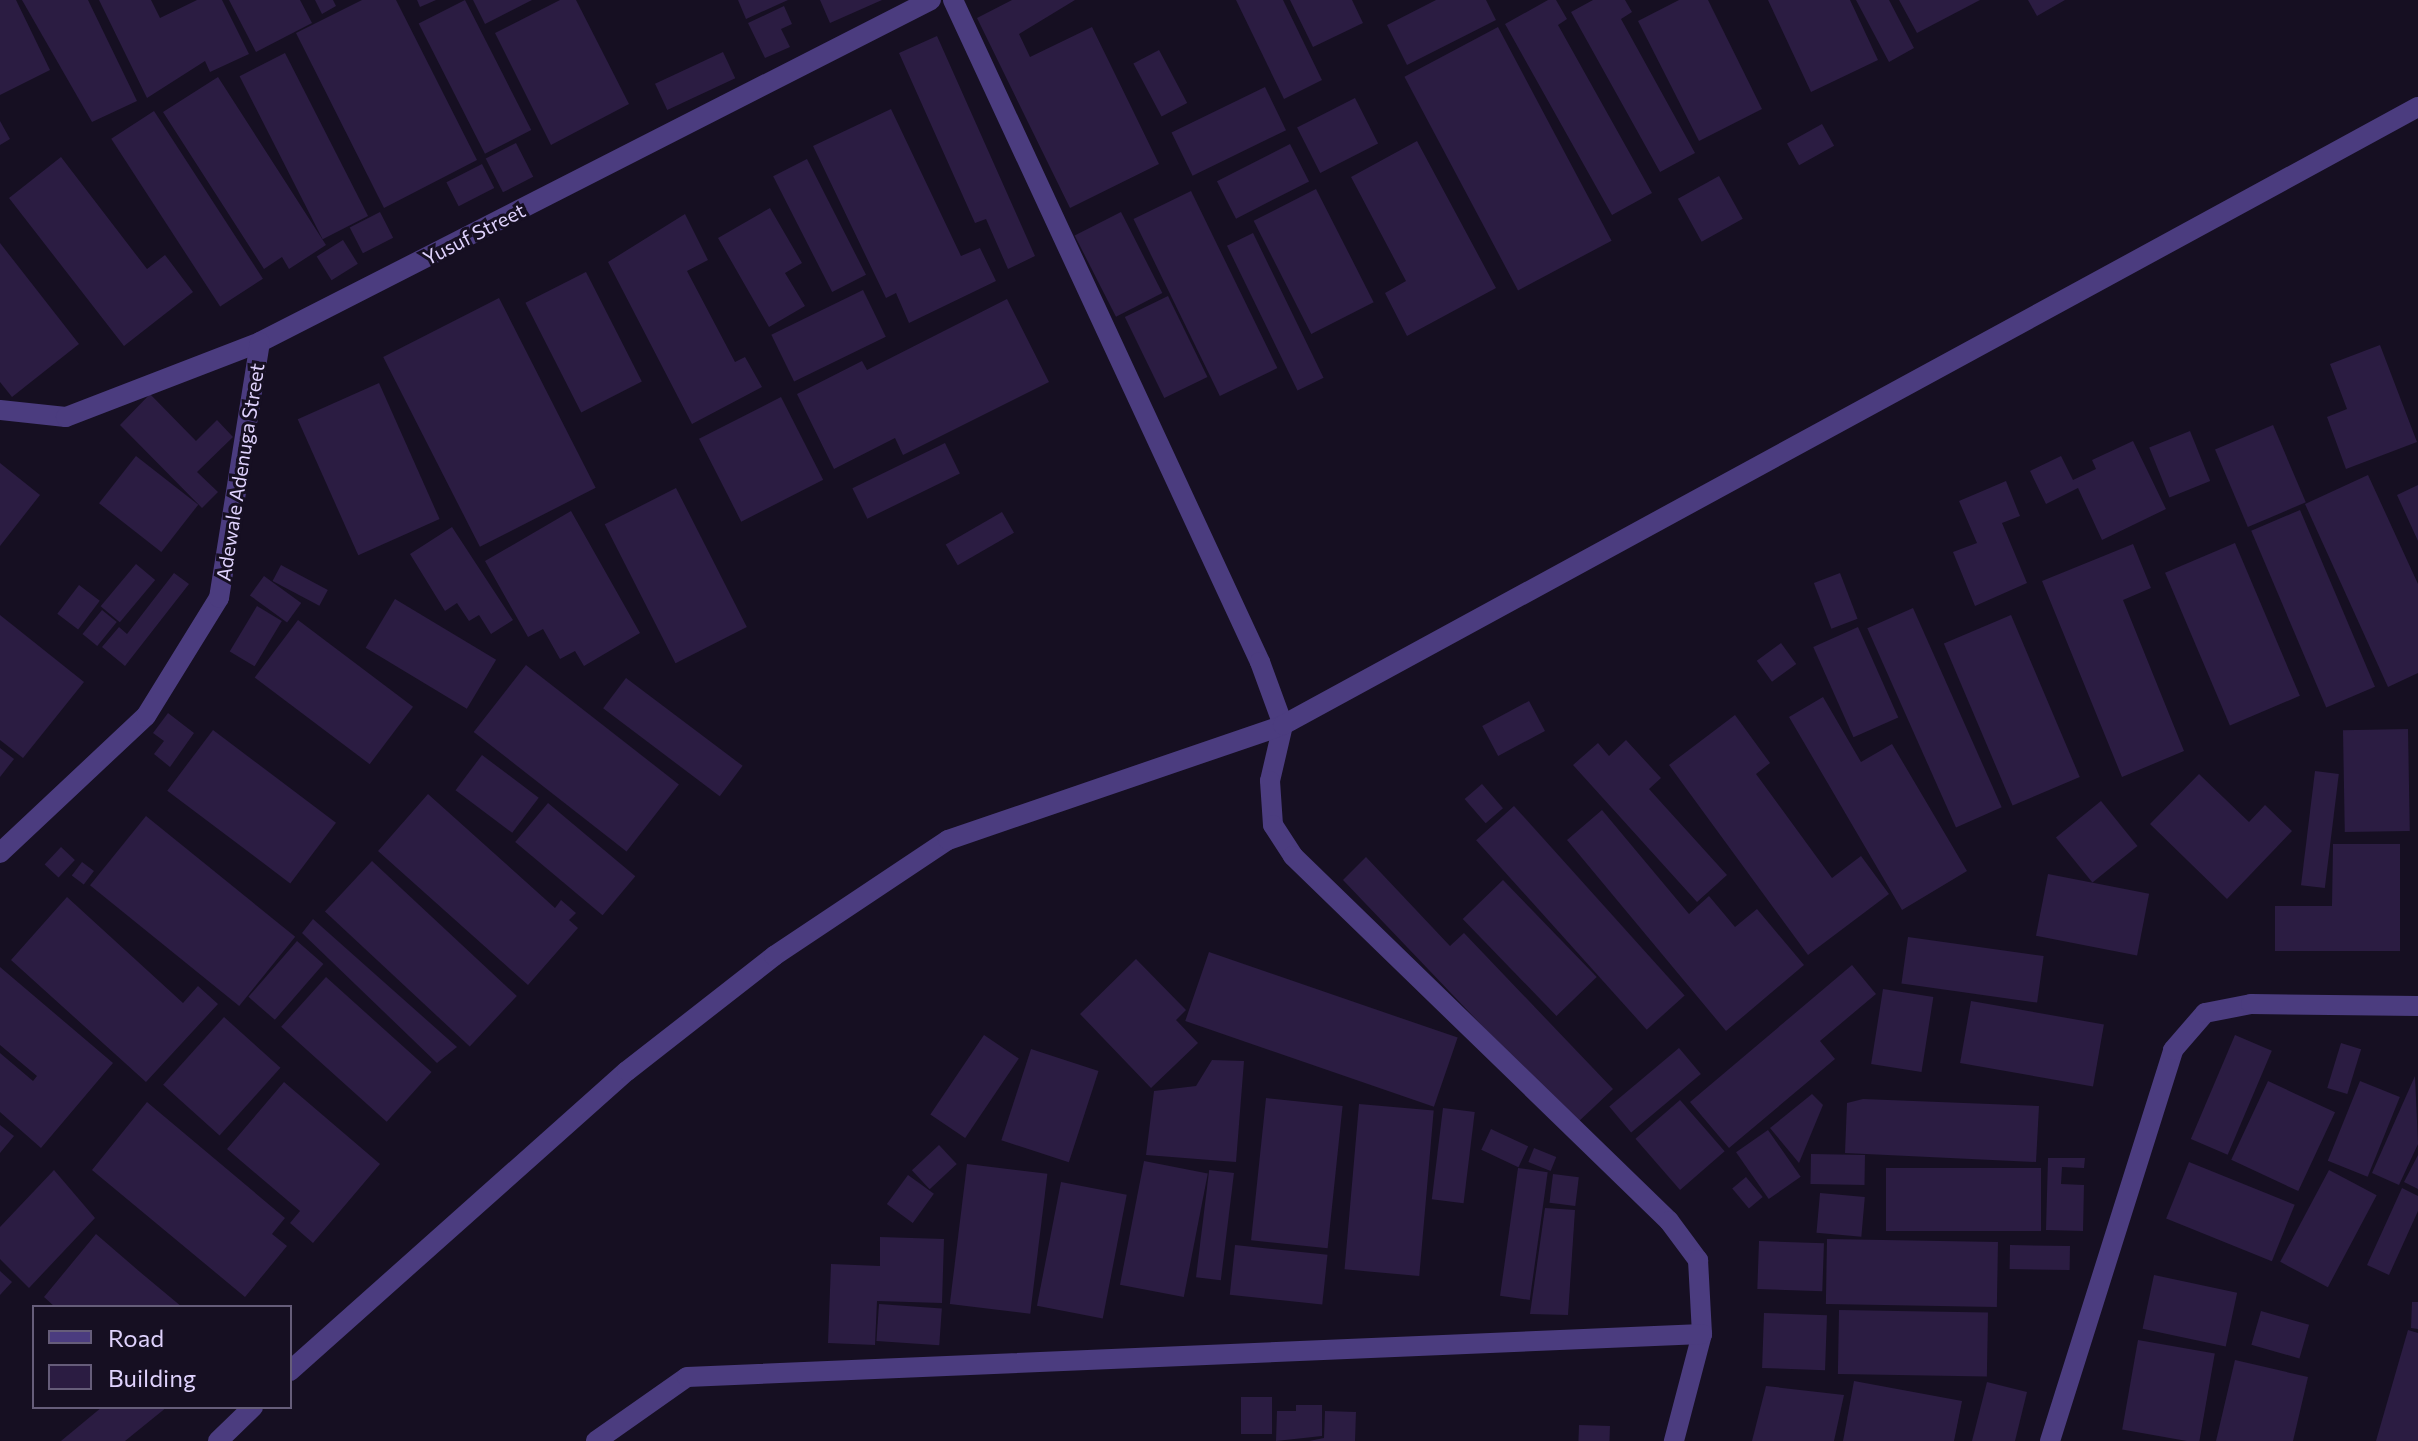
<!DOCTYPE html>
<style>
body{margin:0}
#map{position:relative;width:2418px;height:1441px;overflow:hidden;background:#160f22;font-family:Commissioner,sans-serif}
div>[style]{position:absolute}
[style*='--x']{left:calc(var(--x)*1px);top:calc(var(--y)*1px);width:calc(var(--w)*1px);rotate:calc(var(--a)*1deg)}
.building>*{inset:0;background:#2b1c42;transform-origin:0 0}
.minor>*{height:20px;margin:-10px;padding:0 10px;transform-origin:10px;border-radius:10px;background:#4b3c7f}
span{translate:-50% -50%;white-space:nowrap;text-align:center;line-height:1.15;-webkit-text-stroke:6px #160f22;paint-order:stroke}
.street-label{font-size:20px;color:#dfd2fd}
.legend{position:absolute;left:32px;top:1305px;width:260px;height:104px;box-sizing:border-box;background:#160f22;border:2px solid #665d7a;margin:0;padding:10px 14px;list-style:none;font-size:24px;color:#dfd2fd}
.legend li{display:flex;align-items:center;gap:16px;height:40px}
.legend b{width:40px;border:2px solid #665d7a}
</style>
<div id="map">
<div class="building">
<i style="clip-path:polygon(0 0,16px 0,50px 70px,0 95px)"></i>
<i style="clip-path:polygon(22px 0,88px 0,137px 101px,92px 122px)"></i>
<i style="clip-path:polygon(99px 0,151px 0,160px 18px,197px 0,222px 0,249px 54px,210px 72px,205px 61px,147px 98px)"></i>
<i style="clip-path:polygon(229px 0,300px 0,312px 23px,256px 52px)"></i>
<i style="clip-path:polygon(315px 0,333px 0,336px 6px,322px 14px)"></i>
<i style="clip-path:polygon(362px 0,396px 0,477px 160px,384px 208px,296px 33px)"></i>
<i style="clip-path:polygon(417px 0,436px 0,420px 7px)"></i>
<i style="left:465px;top:0;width:146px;height:52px;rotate:63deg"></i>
<i style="clip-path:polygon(473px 0,532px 0,485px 24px)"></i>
<i style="clip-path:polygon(560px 0,576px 0,629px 104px,551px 145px,495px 33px)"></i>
<i style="clip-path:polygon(738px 0,788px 0,746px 19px)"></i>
<i style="clip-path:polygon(820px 0,882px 0,830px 23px)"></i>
<i style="clip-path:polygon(1012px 0,1075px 0,1019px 34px,1030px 57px,1092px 27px,1159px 164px,1070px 208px,977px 18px)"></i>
<i style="clip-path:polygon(1236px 0,1283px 0,1322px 80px,1284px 99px)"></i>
<i style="clip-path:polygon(1290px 0,1352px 0,1363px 23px,1313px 47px)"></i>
<i style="clip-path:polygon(1436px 0,1486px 0,1496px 20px,1407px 65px,1387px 25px)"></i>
<i style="clip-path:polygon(1548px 0,1556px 0,1567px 19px,1558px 25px,1652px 193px,1612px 215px,1505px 24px)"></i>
<i style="clip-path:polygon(1593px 0,1625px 0,1632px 12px,1621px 19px,1695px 153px,1660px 172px,1571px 12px)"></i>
<i style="clip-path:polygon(1679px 0,1708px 0,1762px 109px,1699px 141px,1638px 21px)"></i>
<i style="clip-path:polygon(1768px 0,1850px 0,1878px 60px,1811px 92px)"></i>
<i style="clip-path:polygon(1856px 0,1889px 0,1914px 48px,1889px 62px)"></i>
<i style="clip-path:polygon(1899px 0,1980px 0,1917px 33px)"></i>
<i style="clip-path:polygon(2028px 0,2065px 0,2037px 16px)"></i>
<i style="clip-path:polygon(784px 6px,792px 24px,781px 29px,790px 47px,765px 58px,748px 23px)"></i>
<i style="left:1498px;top:27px;width:242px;height:106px;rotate:62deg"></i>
<i style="clip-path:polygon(937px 36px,1035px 256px,1008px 269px,986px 219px,975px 223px,899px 53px)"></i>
<i style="left:1159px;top:50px;width:60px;height:29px;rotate:62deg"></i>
<i style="left:723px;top:52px;width:29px;height:75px;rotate:65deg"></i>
<i style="left:285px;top:53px;width:183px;height:51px;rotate:63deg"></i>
<i style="clip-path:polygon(218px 77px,326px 245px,289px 269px,282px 257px,264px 269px,163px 112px)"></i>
<i style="left:1265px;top:87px;width:48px;height:104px;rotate:64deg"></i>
<i style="left:1355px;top:98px;width:51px;height:65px;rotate:63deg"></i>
<i style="clip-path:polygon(891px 109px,961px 256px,980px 248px,996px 281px,909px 323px,896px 293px,886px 298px,813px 146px)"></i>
<i style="left:154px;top:111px;width:200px;height:51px;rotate:57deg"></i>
<i style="clip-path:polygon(0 121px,10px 139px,0 145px)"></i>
<i style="left:1822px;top:124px;width:25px;height:40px;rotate:61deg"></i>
<i style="clip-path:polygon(1417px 141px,1496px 288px,1407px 336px,1385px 293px,1406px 281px,1351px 177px)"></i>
<i style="left:516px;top:143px;width:38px;height:34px;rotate:63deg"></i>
<i style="left:1290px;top:144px;width:42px;height:82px;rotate:63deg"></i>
<i style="clip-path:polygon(61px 157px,147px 269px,165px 255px,193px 292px,124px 346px,9px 198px)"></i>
<i style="left:807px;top:159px;width:130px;height:38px;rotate:63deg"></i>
<i style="left:482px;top:164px;width:27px;height:40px;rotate:63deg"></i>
<i style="left:1719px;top:176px;width:49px;height:47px;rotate:61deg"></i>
<i style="left:1316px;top:189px;width:127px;height:70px;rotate:63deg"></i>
<i style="left:1191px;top:191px;width:197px;height:64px;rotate:64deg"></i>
<i style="clip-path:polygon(770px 208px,802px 263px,785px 273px,805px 306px,769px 327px,718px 238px)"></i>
<i style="left:380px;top:212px;width:29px;height:34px;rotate:63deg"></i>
<i style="left:1121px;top:212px;width:91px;height:52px;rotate:63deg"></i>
<i style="clip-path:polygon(685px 214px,708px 260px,687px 271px,735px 362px,745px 357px,762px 387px,692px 424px,608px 262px)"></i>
<i style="left:1253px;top:233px;width:161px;height:29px;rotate:64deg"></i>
<i style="left:343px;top:240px;width:28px;height:31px;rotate:58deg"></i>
<i style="clip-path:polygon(0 243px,79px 344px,12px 397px,0 382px)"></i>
<i style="left:586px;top:272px;width:123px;height:68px;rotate:63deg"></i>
<i style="left:863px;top:290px;width:52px;height:102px;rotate:64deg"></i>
<i style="left:1168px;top:296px;width:90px;height:48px;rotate:64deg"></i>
<i style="left:499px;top:298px;width:213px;height:130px;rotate:63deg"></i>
<i style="clip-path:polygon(1007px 299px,1049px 382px,903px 455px,895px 438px,834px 469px,797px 394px,862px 361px,867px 370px)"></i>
<i style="clip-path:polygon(2380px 345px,2417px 442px,2346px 469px,2327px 417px,2347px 409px,2330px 364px)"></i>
<i style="left:379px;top:383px;width:149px;height:89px;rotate:66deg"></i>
<i style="clip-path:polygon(150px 394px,196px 441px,217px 420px,233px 437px,197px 472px,218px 492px,202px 508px,120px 425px)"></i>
<i style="left:781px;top:397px;width:93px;height:92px;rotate:63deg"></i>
<i style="left:2273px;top:425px;width:84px;height:63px;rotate:67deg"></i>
<i style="left:2190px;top:431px;width:54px;height:44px;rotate:68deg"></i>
<i style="clip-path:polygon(2133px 441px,2166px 509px,2102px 540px,2078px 488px,2046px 504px,2030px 471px,2061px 456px,2073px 480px,2096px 469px,2092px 460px)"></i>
<i style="left:945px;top:443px;width:34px;height:103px;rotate:64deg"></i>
<i style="left:136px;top:456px;width:79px;height:60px;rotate:38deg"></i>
<i style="clip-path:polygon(0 463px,40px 495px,0 546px)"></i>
<i style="clip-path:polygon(2368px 475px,2418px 584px,2418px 673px,2388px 687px,2305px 504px)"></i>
<i style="clip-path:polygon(2006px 481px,2020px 516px,2002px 523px,2027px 583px,1975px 606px,1953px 552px,1977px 543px,1959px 501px)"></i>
<i style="clip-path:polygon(2418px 485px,2418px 541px,2397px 495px)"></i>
<i style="left:676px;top:488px;width:156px;height:80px;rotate:63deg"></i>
<i style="left:2300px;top:510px;width:192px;height:53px;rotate:67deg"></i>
<i style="clip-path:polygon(571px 511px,640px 633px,584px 666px,575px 651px,560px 659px,543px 629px,528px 637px,485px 561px)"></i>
<i style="left:1002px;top:512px;width:24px;height:65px;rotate:60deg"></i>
<i style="clip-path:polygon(452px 527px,513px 620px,491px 634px,479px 615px,469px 621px,457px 603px,445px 611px,410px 554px)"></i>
<i style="left:2235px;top:543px;width:166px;height:76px;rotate:67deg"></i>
<i style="clip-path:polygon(2133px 544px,2151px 588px,2123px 600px,2184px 751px,2122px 777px,2042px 581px)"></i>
<i style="left:136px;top:564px;width:25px;height:55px;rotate:40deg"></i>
<i style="left:281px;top:565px;width:53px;height:18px;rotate:28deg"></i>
<i style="clip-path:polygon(174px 573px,189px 584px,125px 666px,102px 647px,119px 627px,127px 634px)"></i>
<i style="left:1840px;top:573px;width:49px;height:28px;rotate:69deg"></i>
<i style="left:264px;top:576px;width:46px;height:24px;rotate:36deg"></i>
<i style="left:79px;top:585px;width:26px;height:36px;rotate:37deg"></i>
<i style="left:395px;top:599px;width:118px;height:57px;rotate:31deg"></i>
<i style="left:257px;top:606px;width:29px;height:53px;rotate:31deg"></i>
<i style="left:1913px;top:608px;width:218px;height:50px;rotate:66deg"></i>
<i style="left:102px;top:610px;width:19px;height:31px;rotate:39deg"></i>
<i style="clip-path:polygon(0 615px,84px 682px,23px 758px,0 740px)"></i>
<i style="left:2011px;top:615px;width:176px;height:73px;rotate:67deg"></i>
<i style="left:298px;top:620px;width:144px;height:72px;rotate:37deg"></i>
<i style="left:1858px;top:627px;width:99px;height:49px;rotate:66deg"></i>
<i style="left:1781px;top:643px;width:26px;height:30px;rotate:54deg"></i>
<i style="left:526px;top:665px;width:194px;height:85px;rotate:38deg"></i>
<i style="left:626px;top:678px;width:146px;height:38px;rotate:37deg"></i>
<i style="clip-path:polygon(1823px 697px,1861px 762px,1892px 744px,1967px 871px,1902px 910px,1789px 717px)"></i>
<i style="left:1529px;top:701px;width:34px;height:53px;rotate:62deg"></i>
<i style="clip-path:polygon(168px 713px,194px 733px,170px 767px,154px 754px,164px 741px,153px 733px)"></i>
<i style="clip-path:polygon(1735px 715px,1770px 763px,1756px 774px,1832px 878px,1861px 856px,1889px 894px,1808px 955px,1669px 765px)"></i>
<i style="left:2408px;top:729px;width:102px;height:65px;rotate:89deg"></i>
<i style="left:213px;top:730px;width:154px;height:76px;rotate:37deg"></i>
<i style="clip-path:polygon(1626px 740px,1661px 778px,1649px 789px,1727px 875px,1697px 902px,1573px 765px,1598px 743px,1609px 756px)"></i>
<i style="clip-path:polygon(0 748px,14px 759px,0 777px)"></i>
<i style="left:482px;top:755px;width:71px;height:44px;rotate:37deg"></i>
<i style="left:2315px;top:771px;width:24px;height:115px;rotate:7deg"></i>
<i style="clip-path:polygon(2199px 774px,2249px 822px,2265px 805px,2292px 831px,2227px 899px,2150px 824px)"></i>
<i style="left:1482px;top:784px;width:32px;height:23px;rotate:49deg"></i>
<i style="clip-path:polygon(428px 794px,555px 908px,561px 900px,576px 913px,569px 920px,578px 928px,528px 985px,378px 851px)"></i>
<i style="left:2101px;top:801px;width:58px;height:58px;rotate:51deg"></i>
<i style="left:548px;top:803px;width:114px;height:51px;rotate:40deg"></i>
<i style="left:1514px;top:806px;width:255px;height:51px;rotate:48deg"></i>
<i style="clip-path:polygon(1602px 810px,1689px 914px,1709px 896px,1735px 927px,1757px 909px,1804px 965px,1726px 1031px,1567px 840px)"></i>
<i style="left:146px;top:816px;width:192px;height:89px;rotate:39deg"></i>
<i style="clip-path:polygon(2333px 844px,2400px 844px,2400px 951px,2275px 951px,2275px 906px,2332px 906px)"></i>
<i style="left:61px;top:847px;width:19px;height:24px;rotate:43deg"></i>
<i style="clip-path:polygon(1366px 857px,1450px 946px,1464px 933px,1613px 1089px,1576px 1124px,1343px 880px)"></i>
<i style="left:372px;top:861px;width:198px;height:69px;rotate:43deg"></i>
<i style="left:82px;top:862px;width:15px;height:17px;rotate:37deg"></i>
<i style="left:2048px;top:874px;width:103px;height:63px;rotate:11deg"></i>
<i style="left:1503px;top:880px;width:135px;height:56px;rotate:46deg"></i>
<i style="clip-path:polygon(67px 897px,183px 1003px,198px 986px,218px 1004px,146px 1082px,11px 960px)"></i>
<i style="clip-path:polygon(313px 919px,457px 1047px,437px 1063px,302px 933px)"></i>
<i style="left:1908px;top:937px;width:137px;height:47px;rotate:8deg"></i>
<i style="left:297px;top:941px;width:35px;height:74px;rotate:41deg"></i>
<i style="left:1209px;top:952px;width:263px;height:73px;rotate:19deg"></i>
<i style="clip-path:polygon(1136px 959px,1186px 1010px,1176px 1020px,1198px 1043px,1151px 1088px,1080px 1014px)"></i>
<i style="clip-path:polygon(1852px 965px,1876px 994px,1820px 1041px,1835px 1059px,1729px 1148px,1690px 1102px)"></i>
<i style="clip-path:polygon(0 967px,113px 1063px,41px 1148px,0 1112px,0 1053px,33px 1081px,37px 1076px,0 1045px)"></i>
<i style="left:326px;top:977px;width:142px;height:67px;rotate:42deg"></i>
<i style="left:1883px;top:989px;width:51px;height:76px;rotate:9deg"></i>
<i style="left:1971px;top:1001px;width:135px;height:63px;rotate:10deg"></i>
<i style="left:224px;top:1017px;width:76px;height:91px;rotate:42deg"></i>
<i style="left:984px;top:1035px;width:42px;height:96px;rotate:34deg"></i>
<i style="left:2235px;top:1035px;width:40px;height:113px;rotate:23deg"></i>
<i style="left:2341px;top:1043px;width:21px;height:47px;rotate:17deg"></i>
<i style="left:1679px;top:1048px;width:34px;height:91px;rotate:50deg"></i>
<i style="left:1031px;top:1049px;width:71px;height:96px;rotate:18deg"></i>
<i style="clip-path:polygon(1212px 1060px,1244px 1061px,1236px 1162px,1146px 1155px,1154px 1091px,1196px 1086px)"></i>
<i style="clip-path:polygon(2415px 1076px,2418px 1144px,2399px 1185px,2372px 1173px)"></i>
<i style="left:2268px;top:1081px;width:74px;height:87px;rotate:25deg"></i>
<i style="left:2360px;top:1081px;width:43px;height:86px;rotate:22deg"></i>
<i style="clip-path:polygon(284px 1082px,380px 1164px,313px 1243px,290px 1223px,300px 1211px,227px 1149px)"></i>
<i style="clip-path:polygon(1812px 1094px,1823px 1105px,1799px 1163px,1770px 1128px)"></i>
<i style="left:1266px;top:1098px;width:77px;height:143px;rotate:6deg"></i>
<i style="clip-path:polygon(1863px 1099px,2039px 1106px,2036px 1162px,1845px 1153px,1847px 1103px)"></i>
<i style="left:1680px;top:1100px;width:68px;height:59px;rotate:49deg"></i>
<i style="clip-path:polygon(147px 1102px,285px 1218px,272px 1234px,287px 1246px,245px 1297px,92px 1170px)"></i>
<i style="left:1359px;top:1104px;width:75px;height:166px;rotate:5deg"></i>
<i style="left:1443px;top:1108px;width:32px;height:92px;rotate:7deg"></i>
<i style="clip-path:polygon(0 1125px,14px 1136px,0 1153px)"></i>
<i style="left:1491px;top:1129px;width:41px;height:23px;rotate:25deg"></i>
<i style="left:1768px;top:1130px;width:57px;height:39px;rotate:55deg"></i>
<i style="left:939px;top:1145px;width:26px;height:37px;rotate:47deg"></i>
<i style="left:1534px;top:1148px;width:24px;height:15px;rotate:22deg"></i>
<i style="left:1811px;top:1154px;width:54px;height:30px;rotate:1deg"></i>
<i style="clip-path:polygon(2418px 1155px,2418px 1189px,2404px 1182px)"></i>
<i style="clip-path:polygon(2048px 1158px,2085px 1158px,2084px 1168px,2062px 1167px,2061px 1184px,2084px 1185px,2083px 1231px,2046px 1230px)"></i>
<i style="left:1144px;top:1161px;width:65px;height:126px;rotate:11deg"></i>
<i style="left:2189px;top:1162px;width:114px;height:61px;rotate:22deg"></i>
<i style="left:967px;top:1164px;width:81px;height:141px;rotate:7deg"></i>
<i style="left:1518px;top:1168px;width:30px;height:129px;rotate:8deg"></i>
<i style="left:1886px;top:1168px;width:155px;height:63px"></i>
<i style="clip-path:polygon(54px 1170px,95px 1218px,29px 1288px,0 1259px,0 1227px)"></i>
<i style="left:2329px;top:1170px;width:54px;height:104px;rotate:28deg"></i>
<i style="left:1234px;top:1173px;width:108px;height:25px;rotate:97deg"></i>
<i style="left:1553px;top:1174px;width:26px;height:29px;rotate:7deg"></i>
<i style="left:908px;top:1175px;width:32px;height:36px;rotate:36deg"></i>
<i style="left:1746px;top:1177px;width:26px;height:18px;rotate:50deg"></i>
<i style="left:1061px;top:1182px;width:67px;height:126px;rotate:11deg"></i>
<i style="clip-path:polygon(2402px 1188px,2418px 1196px,2418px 1211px,2389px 1275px,2367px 1265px)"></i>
<i style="left:1820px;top:1193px;width:45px;height:40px;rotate:5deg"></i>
<i style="clip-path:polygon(1545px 1208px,1575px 1210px,1568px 1315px,1530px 1314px)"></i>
<i style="clip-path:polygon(96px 1234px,140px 1272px,182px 1307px,55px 1307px,44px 1297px)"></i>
<i style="clip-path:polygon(880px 1237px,944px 1239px,942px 1303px,877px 1301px,875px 1345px,828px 1343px,831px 1264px,880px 1266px)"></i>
<i style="left:1827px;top:1239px;width:171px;height:65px;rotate:1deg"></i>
<i style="left:1759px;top:1241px;width:65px;height:48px;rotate:2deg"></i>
<i style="left:1235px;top:1245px;width:93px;height:50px;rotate:6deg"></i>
<i style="left:2010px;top:1245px;width:60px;height:24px;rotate:1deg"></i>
<i style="clip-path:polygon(0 1271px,12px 1282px,0 1295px)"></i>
<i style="left:2154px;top:1275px;width:85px;height:55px;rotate:12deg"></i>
<i style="clip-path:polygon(2412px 1302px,2418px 1302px,2418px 1329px,2411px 1328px)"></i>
<i style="left:879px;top:1304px;width:63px;height:37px;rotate:4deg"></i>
<i style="left:1839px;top:1310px;width:149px;height:64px;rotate:1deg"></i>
<i style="left:2261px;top:1311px;width:50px;height:35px;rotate:16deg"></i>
<i style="left:1764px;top:1313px;width:63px;height:55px;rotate:2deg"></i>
<i style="clip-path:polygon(2408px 1330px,2418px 1333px,2418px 1441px,2376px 1441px)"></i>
<i style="left:2138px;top:1340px;width:78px;height:91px;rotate:10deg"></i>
<i style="clip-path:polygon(2235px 1360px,2308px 1377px,2293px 1441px,2216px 1441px)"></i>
<i style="clip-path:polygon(1854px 1381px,1962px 1401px,1954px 1441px,1843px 1441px)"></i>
<i style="clip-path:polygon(1987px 1382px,2027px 1392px,2015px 1441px,1972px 1441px)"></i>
<i style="clip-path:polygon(1766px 1386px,1844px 1395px,1834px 1441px,1752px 1441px)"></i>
<i style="left:1241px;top:1397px;width:31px;height:37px"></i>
<i style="clip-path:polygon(1296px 1405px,1322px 1405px,1322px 1436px,1276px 1441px,1277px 1411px,1296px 1411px)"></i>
<i style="clip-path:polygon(102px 1407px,167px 1407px,125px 1441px,61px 1441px)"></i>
<i style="clip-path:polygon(1325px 1411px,1356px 1412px,1355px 1441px,1309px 1441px,1324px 1438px)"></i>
<i style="left:1579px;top:1425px;width:31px;height:16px;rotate:2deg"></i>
</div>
<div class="minor">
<i style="--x:953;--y:0;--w:730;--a:65.12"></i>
<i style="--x:1260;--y:662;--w:67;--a:69.9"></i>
<i style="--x:1283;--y:725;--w:57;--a:103.1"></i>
<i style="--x:1270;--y:781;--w:44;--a:86.1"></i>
<i style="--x:1273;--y:825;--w:37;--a:57"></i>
<i style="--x:1293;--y:856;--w:524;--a:44.15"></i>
<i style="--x:1669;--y:1221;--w:49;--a:53.4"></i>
<i style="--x:1698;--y:1260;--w:74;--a:86.9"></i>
<i style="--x:1702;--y:1334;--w:111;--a:104.7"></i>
<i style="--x:0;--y:410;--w:66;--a:6.1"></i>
<i style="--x:66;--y:417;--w:208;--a:-21.1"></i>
<i style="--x:260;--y:342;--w:753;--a:-27.01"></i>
<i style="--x:0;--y:853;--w:200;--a:-43.2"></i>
<i style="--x:146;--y:716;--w:139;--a:-58.3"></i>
<i style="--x:219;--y:598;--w:259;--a:-80.9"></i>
<i style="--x:290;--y:1371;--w:451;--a:-41.7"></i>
<i style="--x:627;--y:1071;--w:187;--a:-38"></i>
<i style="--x:774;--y:956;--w:209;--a:-33.7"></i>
<i style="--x:948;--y:840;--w:354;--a:-18.9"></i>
<i style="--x:1283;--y:725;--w:1292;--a:-28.57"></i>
<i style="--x:218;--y:1441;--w:49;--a:-44.2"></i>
<i style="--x:596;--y:1441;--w:111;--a:-35.1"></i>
<i style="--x:687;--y:1377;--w:1016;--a:-2.43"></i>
<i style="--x:2050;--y:1441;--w:410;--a:-72.5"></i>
<i style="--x:2173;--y:1050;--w:49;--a:-49.1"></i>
<i style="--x:2205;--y:1013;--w:47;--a:-11.1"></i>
<i style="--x:2251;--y:1004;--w:167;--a:0.7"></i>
</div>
<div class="street-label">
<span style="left:474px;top:234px;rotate:-27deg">Yusuf Street</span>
<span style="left:240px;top:472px;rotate:-81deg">Adewale Adenuga Street</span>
</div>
<ul class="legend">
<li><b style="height:10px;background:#4b3c7f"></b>Road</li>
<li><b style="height:22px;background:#2b1c42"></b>Building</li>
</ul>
</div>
